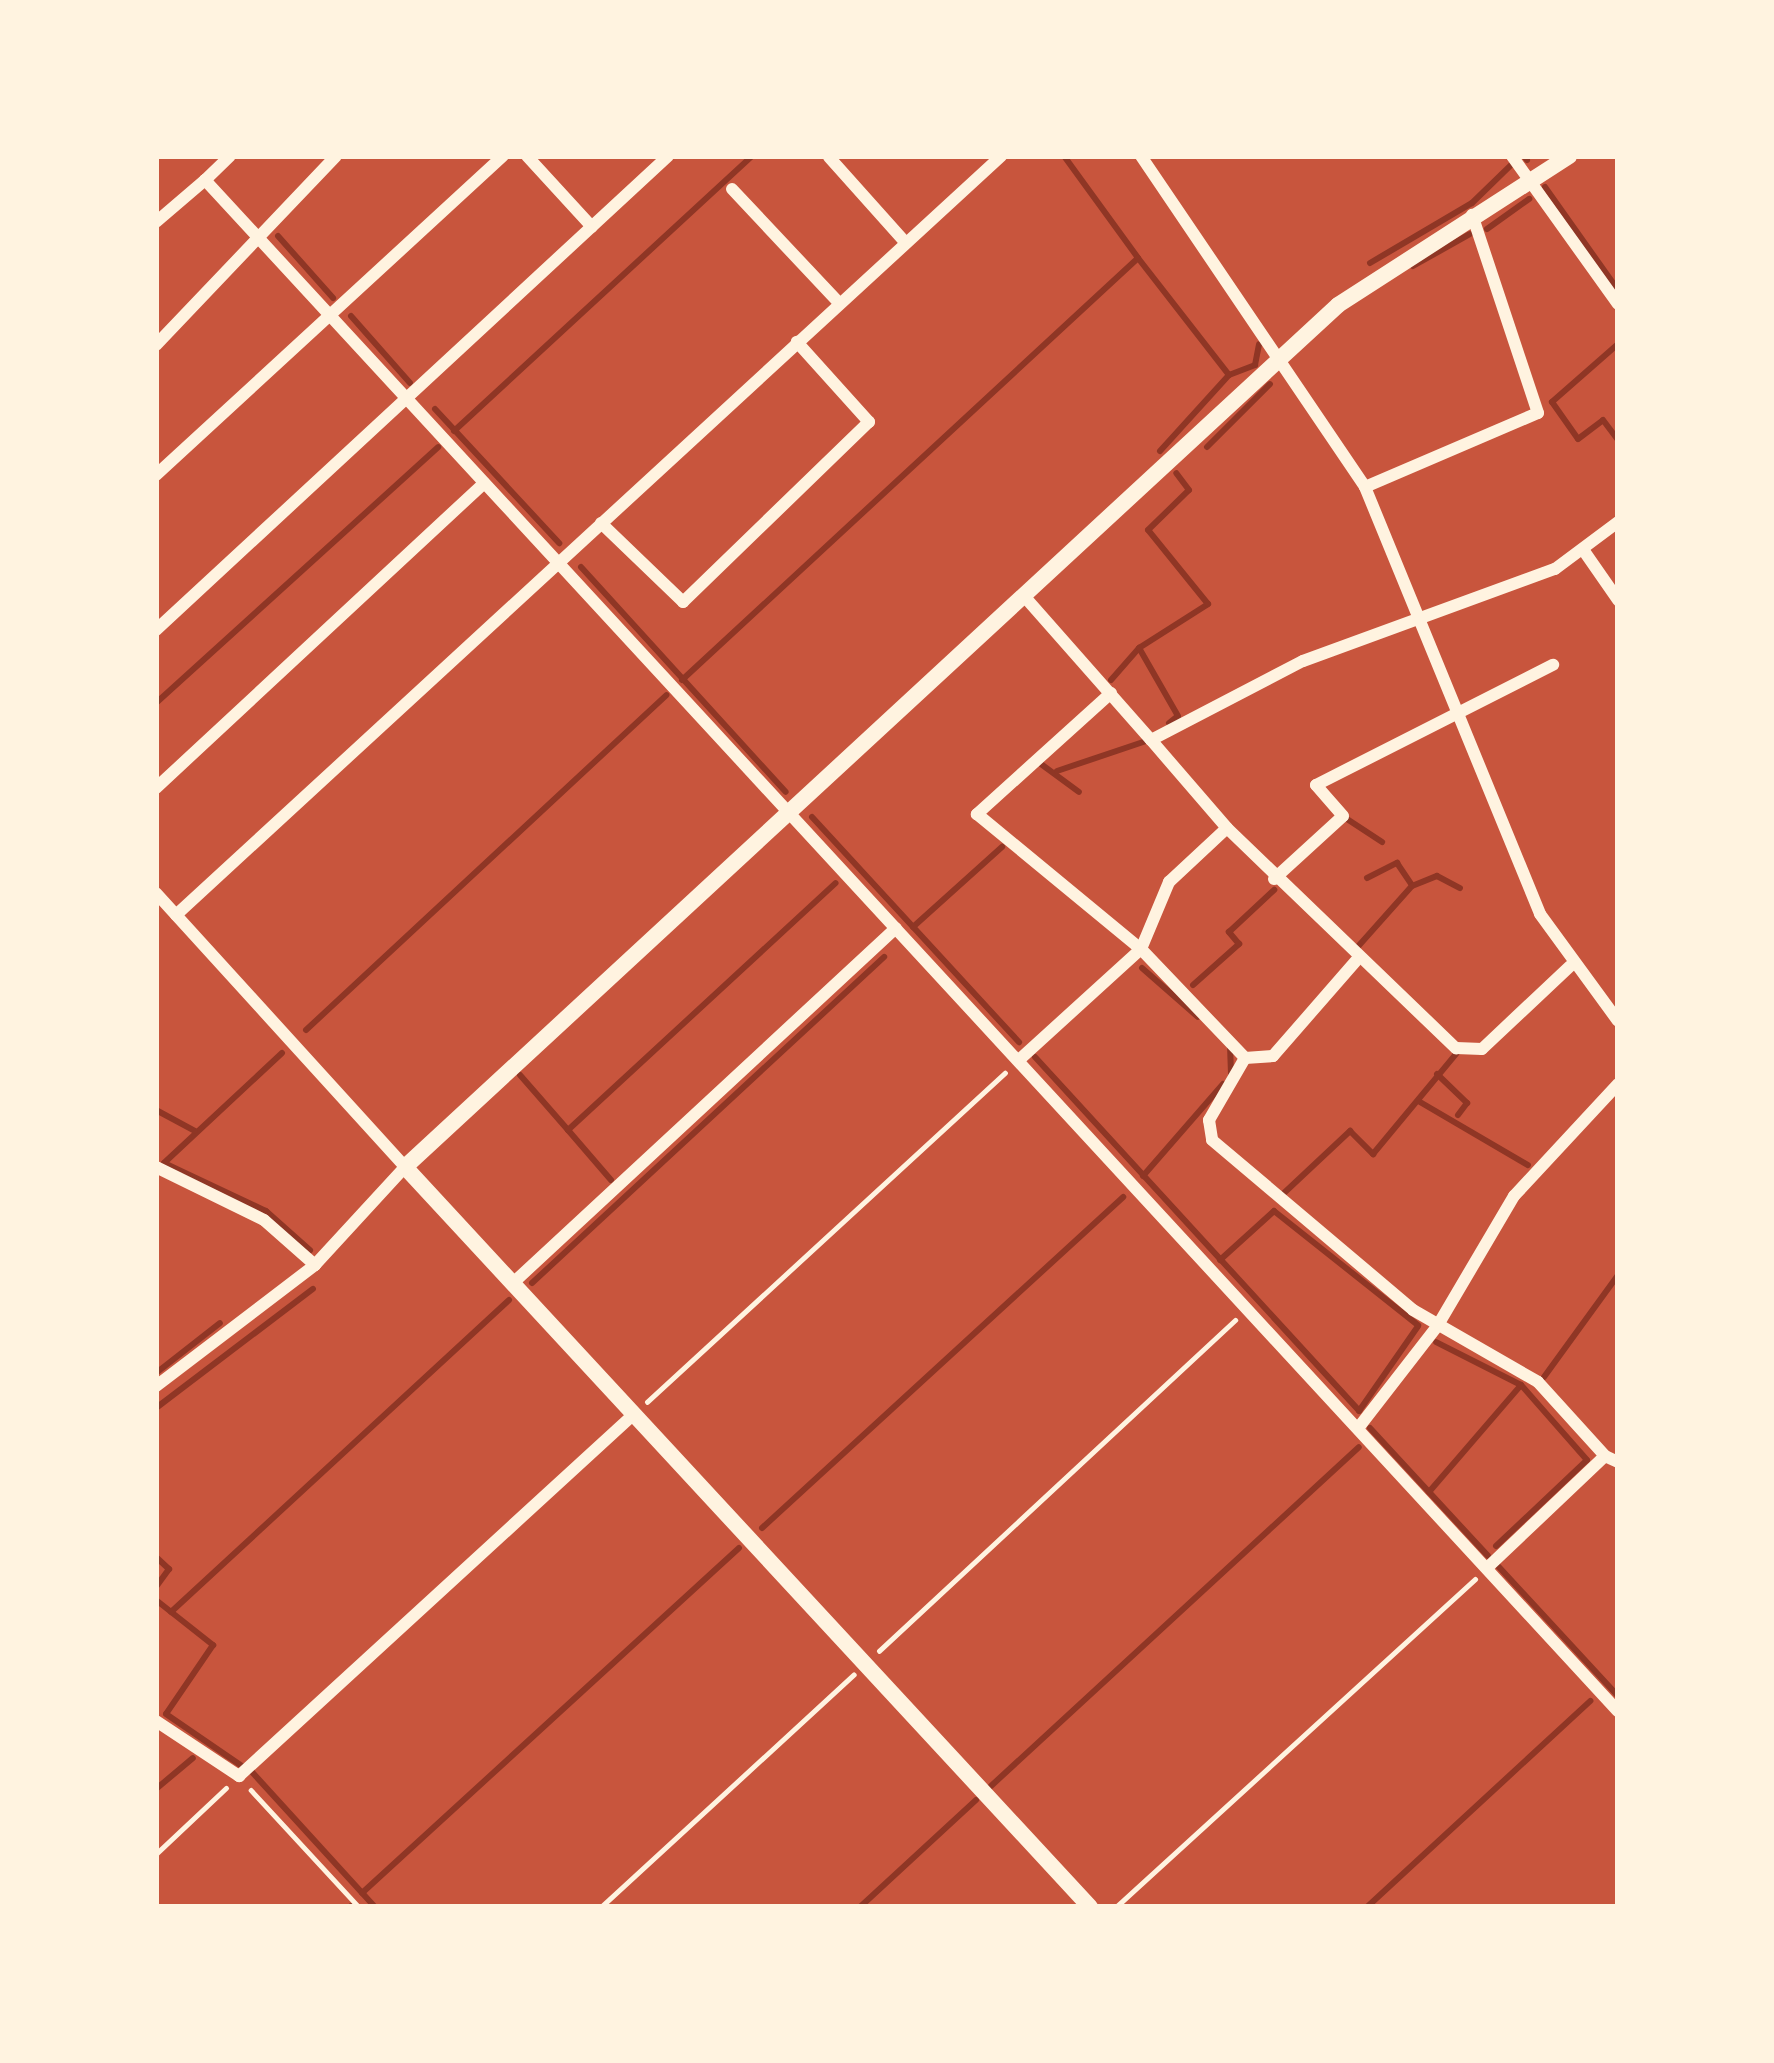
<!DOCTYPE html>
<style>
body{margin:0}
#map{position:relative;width:1774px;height:2063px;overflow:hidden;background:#c8553d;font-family:"Titillium Web",sans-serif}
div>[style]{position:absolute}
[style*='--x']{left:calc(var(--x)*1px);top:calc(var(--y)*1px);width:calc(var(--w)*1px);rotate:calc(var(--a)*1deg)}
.stream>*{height:6px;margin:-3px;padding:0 3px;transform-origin:3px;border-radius:3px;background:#8f3625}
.path>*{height:4.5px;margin:-2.25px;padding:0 2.25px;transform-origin:2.25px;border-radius:2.25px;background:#fff3e0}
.minor>*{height:12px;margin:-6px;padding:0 6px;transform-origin:6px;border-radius:6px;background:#fff3e0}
.tertiary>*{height:16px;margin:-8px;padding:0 8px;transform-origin:8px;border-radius:8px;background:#fff3e0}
span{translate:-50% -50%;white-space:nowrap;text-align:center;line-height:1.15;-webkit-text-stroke:10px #fff3e0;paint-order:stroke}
.frame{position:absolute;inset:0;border:159px solid #fff3e0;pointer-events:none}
</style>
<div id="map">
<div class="stream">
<i style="--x:1064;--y:156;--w:126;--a:54"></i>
<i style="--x:1524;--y:156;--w:5;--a:53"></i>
<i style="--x:1545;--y:187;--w:126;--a:54.7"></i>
<i style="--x:1487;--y:229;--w:52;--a:-35.5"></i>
<i style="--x:278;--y:236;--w:83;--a:48.4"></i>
<i style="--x:1370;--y:263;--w:118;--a:-30.5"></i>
<i style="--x:1472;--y:203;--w:54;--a:-44.3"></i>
<i style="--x:1413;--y:266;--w:65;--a:-29.3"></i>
<i style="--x:351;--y:316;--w:89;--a:48.6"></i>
<i style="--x:1618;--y:344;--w:88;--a:138.7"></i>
<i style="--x:1552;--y:402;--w:45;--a:54.9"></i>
<i style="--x:1578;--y:439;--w:31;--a:-37"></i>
<i style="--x:1603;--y:420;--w:25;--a:53"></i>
<i style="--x:435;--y:409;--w:183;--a:47.2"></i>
<i style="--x:454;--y:431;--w:405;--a:-42.7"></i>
<i style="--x:1207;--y:447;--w:89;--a:-45"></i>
<i style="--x:1160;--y:451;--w:103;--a:-47.8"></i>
<i style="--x:1229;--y:375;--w:28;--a:-21"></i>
<i style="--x:1255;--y:365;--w:21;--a:-79"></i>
<i style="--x:581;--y:567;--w:304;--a:47.7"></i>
<i style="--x:682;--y:680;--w:621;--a:-42.78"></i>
<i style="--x:1138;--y:258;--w:148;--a:52.1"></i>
<i style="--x:1111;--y:680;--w:43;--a:-48.8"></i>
<i style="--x:156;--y:703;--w:381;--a:-42.2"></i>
<i style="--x:1169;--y:723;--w:11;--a:-38"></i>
<i style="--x:1178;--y:716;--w:78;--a:-119.8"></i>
<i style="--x:1139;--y:648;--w:82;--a:-32.5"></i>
<i style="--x:1208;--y:604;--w:95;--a:-129"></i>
<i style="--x:1148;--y:530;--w:57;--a:-44.3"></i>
<i style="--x:1189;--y:490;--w:21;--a:-127"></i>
<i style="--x:1041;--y:764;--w:47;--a:36.4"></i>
<i style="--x:1057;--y:771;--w:94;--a:-18.6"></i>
<i style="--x:812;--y:817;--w:306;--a:47.4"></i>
<i style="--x:1347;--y:819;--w:42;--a:33.3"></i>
<i style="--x:1367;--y:878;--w:34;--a:-27"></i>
<i style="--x:1397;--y:863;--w:27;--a:56"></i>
<i style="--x:913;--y:927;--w:120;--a:-42"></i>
<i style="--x:1354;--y:951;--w:87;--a:-48.3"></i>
<i style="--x:1412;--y:886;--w:27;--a:-22"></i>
<i style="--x:1437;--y:876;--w:26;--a:28"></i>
<i style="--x:1142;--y:968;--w:74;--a:41.2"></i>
<i style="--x:1193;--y:985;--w:62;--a:-41.7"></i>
<i style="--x:1239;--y:944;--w:16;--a:-130"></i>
<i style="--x:1229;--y:932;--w:62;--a:-43"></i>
<i style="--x:306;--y:1030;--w:492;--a:-42.9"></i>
<i style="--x:1230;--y:1045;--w:28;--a:88"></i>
<i style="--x:282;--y:1053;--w:161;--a:137"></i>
<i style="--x:164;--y:1163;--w:113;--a:25.2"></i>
<i style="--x:266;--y:1211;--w:59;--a:41.6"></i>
<i style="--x:1035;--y:1057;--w:480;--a:47.5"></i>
<i style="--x:1359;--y:1411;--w:103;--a:-55.2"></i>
<i style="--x:1437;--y:1074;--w:42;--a:44"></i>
<i style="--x:1467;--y:1103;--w:15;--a:127"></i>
<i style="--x:520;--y:1075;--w:73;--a:48.9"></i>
<i style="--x:1420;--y:1102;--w:125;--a:30.3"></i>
<i style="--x:156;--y:1110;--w:44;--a:28.3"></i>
<i style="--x:1143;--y:1176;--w:122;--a:-49"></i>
<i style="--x:611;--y:1180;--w:66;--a:-130.7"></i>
<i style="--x:568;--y:1130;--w:364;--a:-42.7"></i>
<i style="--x:1284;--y:1193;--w:91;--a:-43.2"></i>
<i style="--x:1350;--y:1131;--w:33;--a:45"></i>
<i style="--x:1373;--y:1154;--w:131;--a:-50.3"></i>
<i style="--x:1220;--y:1260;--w:73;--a:-42.2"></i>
<i style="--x:1274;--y:1211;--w:184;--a:38.4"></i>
<i style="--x:532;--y:1283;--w:480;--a:-42.8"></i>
<i style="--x:156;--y:1373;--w:81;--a:-38"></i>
<i style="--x:1544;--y:1377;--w:126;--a:-54"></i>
<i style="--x:156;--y:1408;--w:197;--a:-37.2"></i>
<i style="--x:1370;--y:1428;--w:174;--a:47.3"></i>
<i style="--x:1429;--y:1492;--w:141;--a:-49.3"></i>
<i style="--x:1521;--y:1385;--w:95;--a:-153.2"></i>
<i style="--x:762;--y:1528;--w:490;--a:-42.5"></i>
<i style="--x:1496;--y:1546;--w:125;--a:-43.4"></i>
<i style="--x:1587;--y:1460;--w:100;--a:-131.3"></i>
<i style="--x:156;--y:1557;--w:18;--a:43"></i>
<i style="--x:169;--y:1569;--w:22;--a:126"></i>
<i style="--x:1498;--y:1566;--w:177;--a:47.3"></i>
<i style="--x:156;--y:1600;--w:73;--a:38.3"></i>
<i style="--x:213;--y:1645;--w:83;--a:124.3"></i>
<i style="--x:166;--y:1714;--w:92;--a:34.4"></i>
<i style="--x:171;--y:1612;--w:460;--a:-42.7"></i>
<i style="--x:252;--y:1772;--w:183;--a:47.7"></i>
<i style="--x:991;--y:1786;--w:500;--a:-42.65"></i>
<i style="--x:156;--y:1789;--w:48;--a:-40"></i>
<i style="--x:362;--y:1893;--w:511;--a:-42.46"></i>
<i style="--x:350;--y:1907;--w:1;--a:-45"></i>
<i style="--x:860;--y:1907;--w:158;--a:-42.7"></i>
<i style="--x:1367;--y:1907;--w:304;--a:-42.7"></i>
</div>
<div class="path">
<i style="--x:647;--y:1402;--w:486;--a:-42.6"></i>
<i style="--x:879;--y:1651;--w:486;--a:-42.9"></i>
<i style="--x:251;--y:1790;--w:159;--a:47.3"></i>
<i style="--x:156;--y:1854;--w:96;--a:-43.3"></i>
<i style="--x:601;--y:1907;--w:343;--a:-42.6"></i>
<i style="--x:1116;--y:1907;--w:486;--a:-42.4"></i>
<i style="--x:1617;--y:1907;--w:1;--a:-45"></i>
</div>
<div class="minor">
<i style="--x:230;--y:156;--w:35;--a:136"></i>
<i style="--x:205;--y:180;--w:2083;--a:47.3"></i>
<i style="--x:527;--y:156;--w:96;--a:47.5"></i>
<i style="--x:1141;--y:156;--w:400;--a:55.9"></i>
<i style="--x:1365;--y:487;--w:461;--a:67.7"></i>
<i style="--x:1540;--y:914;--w:132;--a:53.9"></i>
<i style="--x:1512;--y:156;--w:182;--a:54.4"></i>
<i style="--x:829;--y:157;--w:114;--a:48.2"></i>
<i style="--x:732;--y:189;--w:156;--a:46.8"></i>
<i style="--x:156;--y:222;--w:65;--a:-40.6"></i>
<i style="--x:156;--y:345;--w:261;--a:-46.4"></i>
<i style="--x:156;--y:475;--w:471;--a:-42.6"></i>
<i style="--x:1365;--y:487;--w:188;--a:-23.2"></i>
<i style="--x:1538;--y:413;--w:209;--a:-108.4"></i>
<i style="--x:601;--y:523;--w:114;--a:43.9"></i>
<i style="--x:683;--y:602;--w:259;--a:-44.1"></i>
<i style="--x:869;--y:422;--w:108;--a:-132"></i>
<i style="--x:1584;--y:551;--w:60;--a:55.2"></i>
<i style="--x:1024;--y:596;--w:192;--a:48.6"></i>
<i style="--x:1151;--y:740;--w:171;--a:-27.5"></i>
<i style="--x:1303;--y:661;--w:268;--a:-20.1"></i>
<i style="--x:1555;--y:569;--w:79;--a:-36.7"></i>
<i style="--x:156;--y:630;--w:698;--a:-42.79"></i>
<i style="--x:1111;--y:693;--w:181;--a:137.9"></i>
<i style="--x:977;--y:814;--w:212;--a:39.5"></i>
<i style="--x:1141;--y:949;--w:73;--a:-67.3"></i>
<i style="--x:1169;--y:882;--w:79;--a:-43"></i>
<i style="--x:1227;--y:828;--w:116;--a:-130.8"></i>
<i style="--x:156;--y:788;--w:448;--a:-42.9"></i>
<i style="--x:1227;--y:828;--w:318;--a:43.9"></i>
<i style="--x:1456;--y:1048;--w:26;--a:2"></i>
<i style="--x:1482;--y:1049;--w:121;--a:-43.3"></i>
<i style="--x:1274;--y:879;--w:93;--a:-42.4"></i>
<i style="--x:1343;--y:816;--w:41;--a:-131.1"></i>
<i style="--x:1316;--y:785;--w:266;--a:-26.9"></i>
<i style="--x:156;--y:893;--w:370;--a:47.7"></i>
<i style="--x:405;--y:1167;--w:133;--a:132.6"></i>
<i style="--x:315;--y:1265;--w:200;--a:142.7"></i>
<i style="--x:176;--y:915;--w:1121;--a:-42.61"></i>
<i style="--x:1245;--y:1058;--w:28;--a:-4"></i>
<i style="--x:1273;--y:1056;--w:126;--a:-48.9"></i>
<i style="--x:1020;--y:1059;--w:164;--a:-42.3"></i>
<i style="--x:1141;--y:949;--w:151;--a:46.3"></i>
<i style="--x:1245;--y:1058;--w:72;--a:120.1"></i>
<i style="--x:1209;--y:1120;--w:20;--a:81"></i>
<i style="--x:1212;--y:1140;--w:263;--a:40.2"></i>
<i style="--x:1413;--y:1310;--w:144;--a:29.9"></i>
<i style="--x:1538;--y:1382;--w:100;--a:47.8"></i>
<i style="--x:156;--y:1167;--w:120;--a:26.1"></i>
<i style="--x:264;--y:1220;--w:68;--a:41.4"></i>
<i style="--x:513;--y:1283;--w:522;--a:-42.83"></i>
<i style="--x:1359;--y:1427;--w:129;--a:-52.2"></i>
<i style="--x:1438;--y:1325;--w:150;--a:-59.5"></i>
<i style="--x:1514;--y:1196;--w:153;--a:-47.1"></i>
<i style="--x:1488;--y:1567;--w:161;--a:-43.5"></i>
<i style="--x:1605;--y:1456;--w:14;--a:25"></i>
<i style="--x:156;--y:1721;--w:100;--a:33.5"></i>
<i style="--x:239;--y:1776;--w:536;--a:-42.5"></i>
</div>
<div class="tertiary">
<i style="--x:1090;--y:1907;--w:1008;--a:-132.79"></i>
<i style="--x:405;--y:1167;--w:1270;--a:-42.73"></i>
<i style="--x:1338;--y:305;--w:275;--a:-32.8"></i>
</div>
<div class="frame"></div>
</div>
